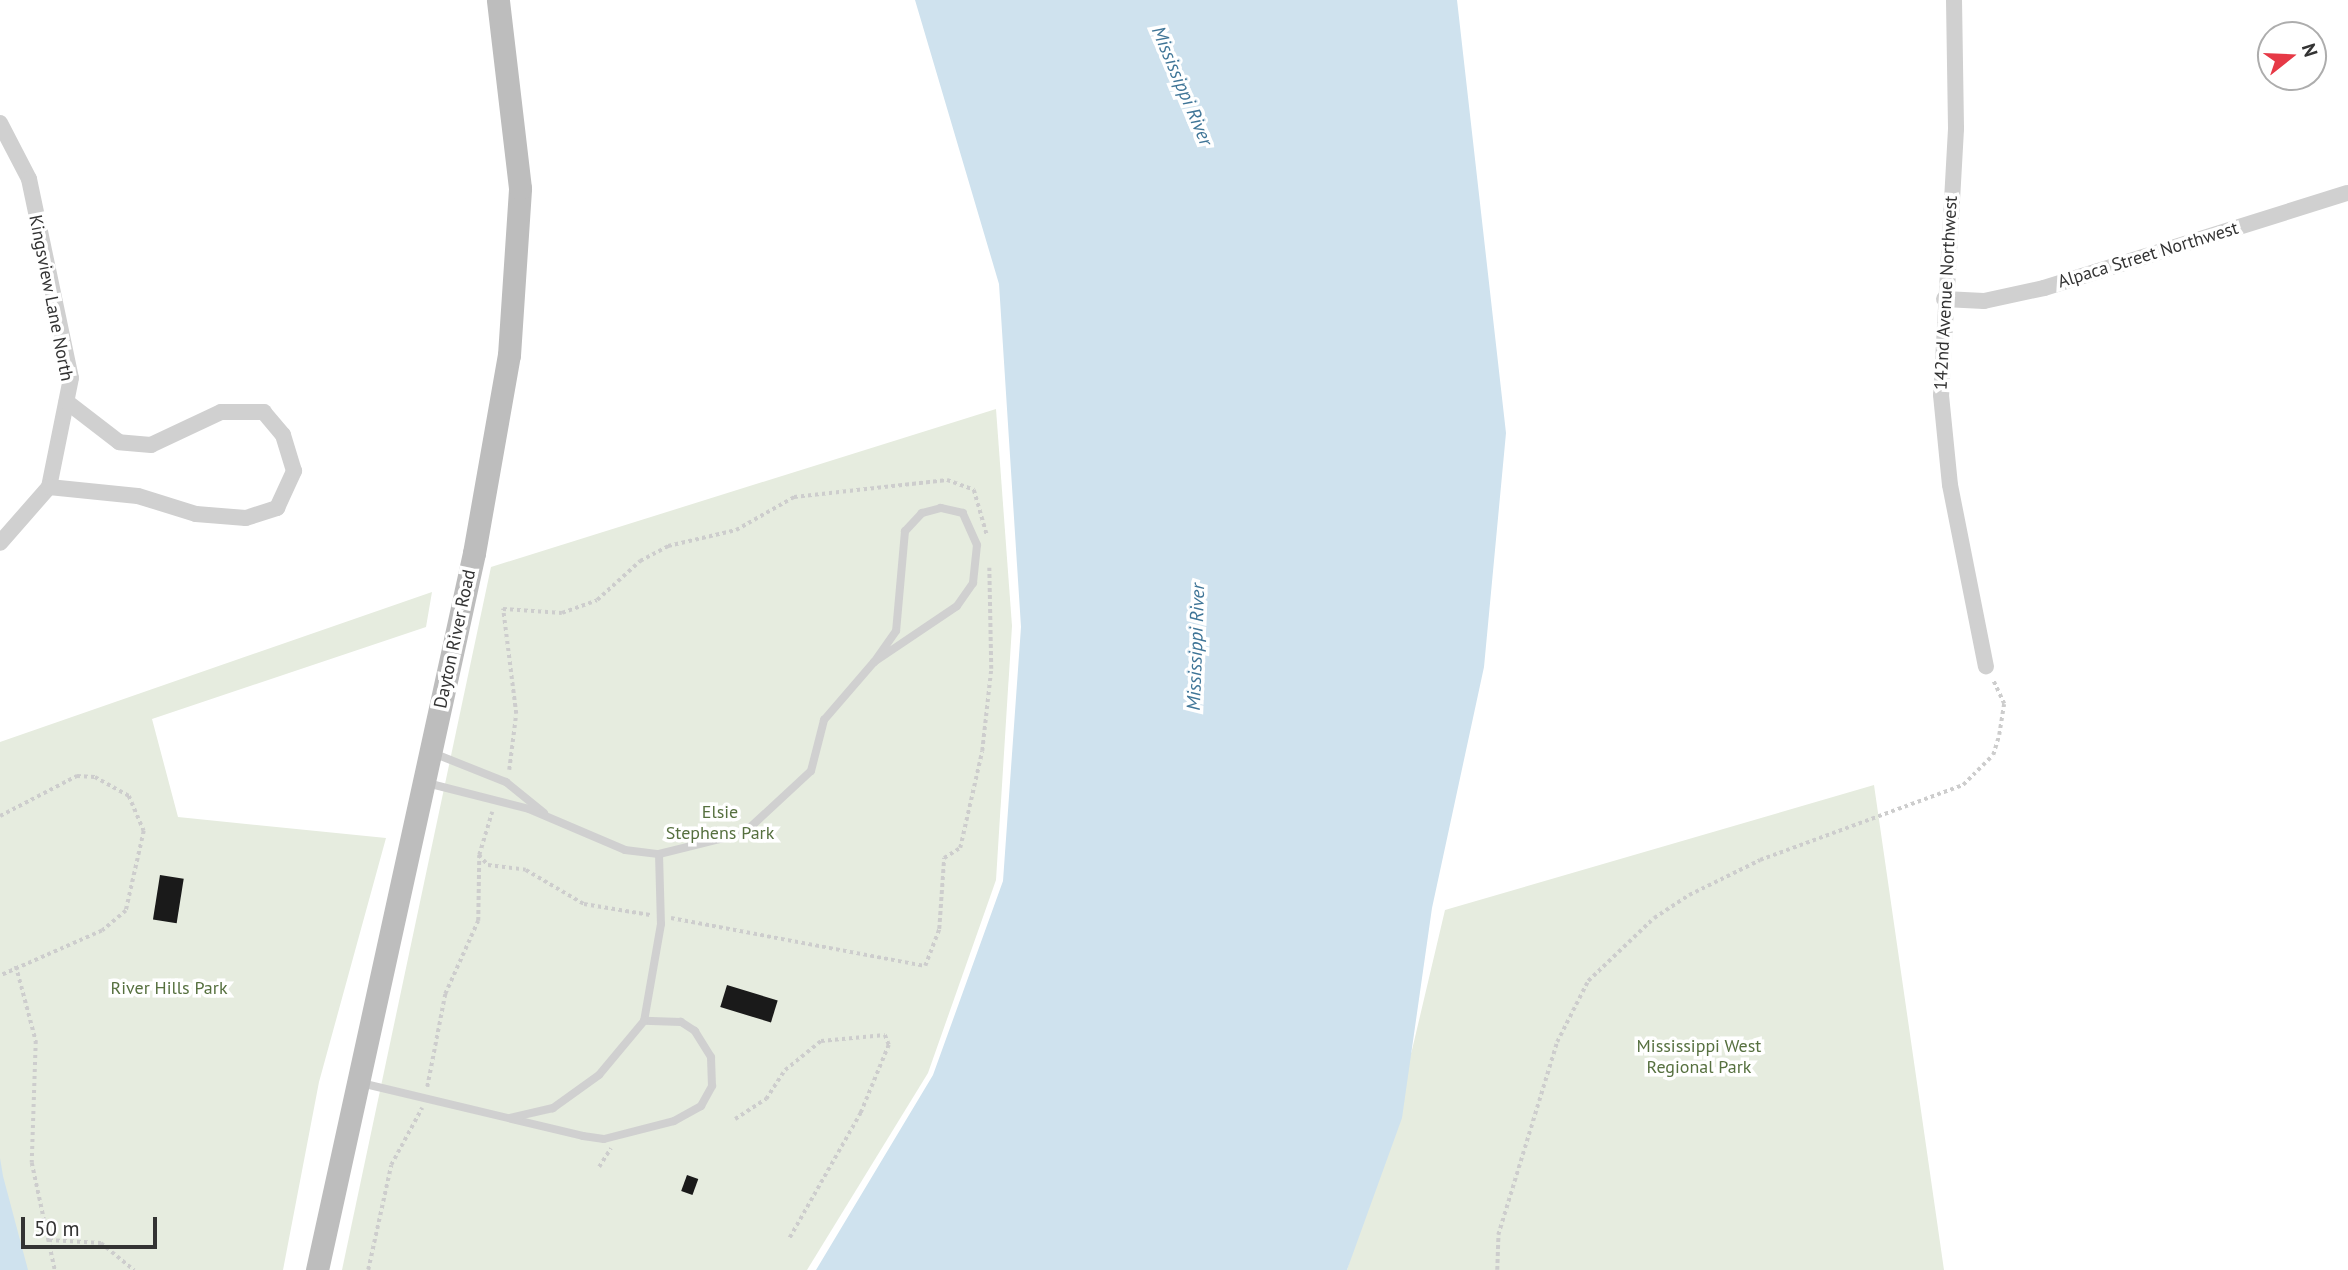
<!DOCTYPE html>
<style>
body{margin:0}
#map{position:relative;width:2348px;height:1270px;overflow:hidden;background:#fff;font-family:"PT Sans",sans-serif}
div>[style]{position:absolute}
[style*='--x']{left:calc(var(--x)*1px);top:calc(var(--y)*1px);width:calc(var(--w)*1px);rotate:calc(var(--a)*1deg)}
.green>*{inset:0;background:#e6ecdf}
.water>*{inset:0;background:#cfe2ee}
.building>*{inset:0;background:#1a1a1a;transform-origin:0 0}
.path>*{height:3.5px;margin-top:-1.75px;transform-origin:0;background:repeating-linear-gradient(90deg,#cdcdcd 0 3.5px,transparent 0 7px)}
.lane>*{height:8px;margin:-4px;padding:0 4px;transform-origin:4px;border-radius:4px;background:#d0d0d0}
.street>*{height:16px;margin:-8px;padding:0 8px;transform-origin:8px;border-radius:8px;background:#d0d0d0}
.secondary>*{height:23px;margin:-11.5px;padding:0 11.5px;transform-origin:11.5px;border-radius:11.5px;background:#bdbdbd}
span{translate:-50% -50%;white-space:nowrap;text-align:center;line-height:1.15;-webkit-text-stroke:7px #fff;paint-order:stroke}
.street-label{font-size:18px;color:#333}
.park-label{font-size:18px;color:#56703f}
.water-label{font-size:19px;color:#3f7597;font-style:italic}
.north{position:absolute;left:2257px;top:21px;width:70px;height:70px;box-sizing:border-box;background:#fff;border:2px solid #adadad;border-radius:50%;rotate:72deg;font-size:19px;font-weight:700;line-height:28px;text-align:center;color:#333}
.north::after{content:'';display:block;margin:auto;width:24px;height:32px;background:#e63946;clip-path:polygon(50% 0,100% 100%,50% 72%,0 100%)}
.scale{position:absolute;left:21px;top:1217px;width:136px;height:32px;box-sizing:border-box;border:4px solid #333;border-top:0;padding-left:9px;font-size:21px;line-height:24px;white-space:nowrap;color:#333;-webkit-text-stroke:5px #fff;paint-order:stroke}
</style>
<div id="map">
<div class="green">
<i style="clip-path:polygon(996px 409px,1012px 626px,996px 880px,928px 1073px,807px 1270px,342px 1270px,491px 567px)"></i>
<i style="clip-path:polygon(432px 592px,426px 627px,152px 719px,178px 817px,386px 838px,319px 1082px,283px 1270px,0 1270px,0 742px)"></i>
<i style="clip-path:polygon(1874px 785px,1944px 1270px,1347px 1270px,1412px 1050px,1445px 910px)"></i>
</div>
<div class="water">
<i style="clip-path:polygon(915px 0,1457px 0,1506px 433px,1484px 667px,1432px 908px,1402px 1118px,1347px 1270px,816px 1270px,933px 1075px,1003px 881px,1021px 627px,999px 284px)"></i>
<i style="clip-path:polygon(0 1158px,3px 1176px,28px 1270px,0 1270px)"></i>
</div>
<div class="building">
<i style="left:160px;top:875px;width:24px;height:45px;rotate:9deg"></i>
<i style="left:727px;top:985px;width:53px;height:23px;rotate:17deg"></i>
<i style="left:687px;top:1175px;width:12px;height:17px;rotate:20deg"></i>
</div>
<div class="path">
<i style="--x:509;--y:770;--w:56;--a:-82.9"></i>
<i style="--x:516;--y:714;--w:106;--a:-97.1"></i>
<i style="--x:503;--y:609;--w:59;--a:3.9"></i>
<i style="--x:562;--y:613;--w:37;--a:-20"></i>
<i style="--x:597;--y:600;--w:58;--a:-42.2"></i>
<i style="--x:640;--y:561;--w:32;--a:-28"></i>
<i style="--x:668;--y:546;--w:70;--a:-13.2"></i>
<i style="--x:736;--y:530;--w:67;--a:-29.6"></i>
<i style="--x:794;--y:497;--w:154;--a:-6.3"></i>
<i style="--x:947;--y:480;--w:29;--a:20"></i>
<i style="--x:974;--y:490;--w:47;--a:73.9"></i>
<i style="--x:0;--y:816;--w:87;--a:-27.5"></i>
<i style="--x:77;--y:776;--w:18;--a:3"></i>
<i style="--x:95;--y:777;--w:39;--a:29"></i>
<i style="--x:129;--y:796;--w:38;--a:67"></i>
<i style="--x:144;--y:831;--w:82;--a:102.7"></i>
<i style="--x:126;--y:911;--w:31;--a:140"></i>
<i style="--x:102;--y:931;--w:111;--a:156.2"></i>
<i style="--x:479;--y:855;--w:13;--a:48"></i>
<i style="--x:488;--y:865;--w:38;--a:7"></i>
<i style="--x:526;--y:870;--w:67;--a:30.4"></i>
<i style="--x:584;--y:904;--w:67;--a:9.5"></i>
<i style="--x:671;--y:918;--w:258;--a:10.7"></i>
<i style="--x:925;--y:966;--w:40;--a:-69"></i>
<i style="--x:939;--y:929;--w:71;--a:-86"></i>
<i style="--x:944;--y:858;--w:19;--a:-32"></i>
<i style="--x:960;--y:848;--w:99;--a:-77.2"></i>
<i style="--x:982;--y:751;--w:82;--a:-83.7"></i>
<i style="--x:991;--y:669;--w:101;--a:-91.1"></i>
<i style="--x:16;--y:966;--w:78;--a:75.1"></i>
<i style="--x:36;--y:1041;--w:122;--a:91.9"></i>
<i style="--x:32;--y:1163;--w:109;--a:77.9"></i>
<i style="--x:427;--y:1087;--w:95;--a:-79"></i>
<i style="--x:445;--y:994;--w:80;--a:-65.7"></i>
<i style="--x:478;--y:921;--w:66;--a:-89.1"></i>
<i style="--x:479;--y:855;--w:45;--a:-73.2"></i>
<i style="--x:735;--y:1119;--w:37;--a:-33"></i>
<i style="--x:766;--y:1099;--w:35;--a:-57"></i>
<i style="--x:785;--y:1070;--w:46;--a:-38.9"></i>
<i style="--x:821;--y:1041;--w:64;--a:-5.4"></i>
<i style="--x:885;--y:1035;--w:11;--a:68"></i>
<i style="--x:889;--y:1045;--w:74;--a:112.4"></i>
<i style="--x:861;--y:1113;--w:146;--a:119.6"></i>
<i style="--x:599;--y:1167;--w:22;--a:-58"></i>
<i style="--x:49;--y:1240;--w:52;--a:3.3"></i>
<i style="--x:101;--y:1243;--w:43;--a:39.3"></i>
<i style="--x:368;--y:1270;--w:107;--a:-77.6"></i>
<i style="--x:391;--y:1165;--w:65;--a:-61.5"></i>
<i style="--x:1497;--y:1270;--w:35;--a:-88"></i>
<i style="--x:1498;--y:1235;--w:202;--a:-73"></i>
<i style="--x:1557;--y:1042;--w:68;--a:-63.1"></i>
<i style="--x:1588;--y:981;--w:91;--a:-43.7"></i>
<i style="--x:1654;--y:918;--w:42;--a:-33.3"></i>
<i style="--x:1689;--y:895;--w:79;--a:-26.2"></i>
<i style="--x:1760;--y:860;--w:216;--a:-20.3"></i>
<i style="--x:1963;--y:785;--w:42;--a:-45"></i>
<i style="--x:1993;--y:755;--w:21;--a:-73"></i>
<i style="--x:1999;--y:735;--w:31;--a:-81"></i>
<i style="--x:2004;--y:704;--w:26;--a:-115"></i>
</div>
<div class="lane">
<i style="--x:433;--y:753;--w:79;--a:21.7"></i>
<i style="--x:506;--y:782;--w:49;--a:39.2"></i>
<i style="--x:427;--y:783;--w:105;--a:14.3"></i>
<i style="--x:529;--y:809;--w:104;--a:23.1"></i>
<i style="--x:625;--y:850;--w:34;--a:7"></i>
<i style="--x:659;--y:854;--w:70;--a:88.4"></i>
<i style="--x:661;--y:924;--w:98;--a:99.9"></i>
<i style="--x:659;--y:854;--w:88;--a:-13.9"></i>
<i style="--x:744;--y:833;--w:91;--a:-42.8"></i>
<i style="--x:811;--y:771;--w:53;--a:-75.7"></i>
<i style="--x:824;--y:720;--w:77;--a:-49.2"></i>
<i style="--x:874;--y:662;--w:100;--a:-34"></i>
<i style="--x:957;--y:606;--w:28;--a:-55"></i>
<i style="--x:973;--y:583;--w:38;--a:-84"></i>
<i style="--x:977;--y:545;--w:35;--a:-114"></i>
<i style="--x:963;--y:513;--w:23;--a:-167"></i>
<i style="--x:941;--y:508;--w:20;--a:165"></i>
<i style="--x:922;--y:513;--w:25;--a:133"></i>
<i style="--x:905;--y:531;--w:100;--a:95.1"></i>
<i style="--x:896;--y:631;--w:38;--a:125"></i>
<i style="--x:361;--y:1083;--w:228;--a:13.4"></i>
<i style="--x:583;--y:1136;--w:21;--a:8"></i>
<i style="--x:604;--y:1139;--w:72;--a:-14.4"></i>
<i style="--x:674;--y:1121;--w:31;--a:-29"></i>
<i style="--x:701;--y:1106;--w:23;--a:-61"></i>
<i style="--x:712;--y:1086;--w:29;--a:-92"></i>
<i style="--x:711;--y:1057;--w:31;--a:-122"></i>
<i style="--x:695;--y:1031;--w:17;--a:-147"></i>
<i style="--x:681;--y:1022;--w:37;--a:-178"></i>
<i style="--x:644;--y:1021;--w:70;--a:129.8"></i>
<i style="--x:599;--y:1075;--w:57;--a:144.3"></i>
<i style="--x:553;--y:1108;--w:44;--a:166.9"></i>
</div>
<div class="street">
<i style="--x:1954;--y:0;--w:129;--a:89.1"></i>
<i style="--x:1956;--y:129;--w:266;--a:93.2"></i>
<i style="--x:1941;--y:395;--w:90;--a:84.3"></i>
<i style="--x:1950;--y:485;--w:185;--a:78.8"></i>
<i style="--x:0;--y:123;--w:63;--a:62.6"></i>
<i style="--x:29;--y:179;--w:203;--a:78.1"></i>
<i style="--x:71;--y:378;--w:111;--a:101.4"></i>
<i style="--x:49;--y:487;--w:74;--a:131.2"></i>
<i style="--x:1944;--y:299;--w:40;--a:2.9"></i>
<i style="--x:1984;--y:301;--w:61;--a:-12.2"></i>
<i style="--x:2044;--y:288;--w:318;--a:-17.4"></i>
<i style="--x:49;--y:487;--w:89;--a:5.8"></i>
<i style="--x:138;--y:496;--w:61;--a:17.2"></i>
<i style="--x:196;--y:514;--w:50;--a:4.6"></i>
<i style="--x:246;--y:518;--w:33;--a:-18"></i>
<i style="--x:277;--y:508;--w:41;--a:-65.3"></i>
<i style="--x:294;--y:471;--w:38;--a:-107"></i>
<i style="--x:283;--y:435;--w:30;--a:-130"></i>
<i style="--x:264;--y:412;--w:43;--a:180"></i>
<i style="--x:221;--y:412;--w:77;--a:154.8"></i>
<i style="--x:151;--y:445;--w:32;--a:-175"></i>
<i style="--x:119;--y:442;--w:66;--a:-142.4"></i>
</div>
<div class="secondary">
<i style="--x:317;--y:1270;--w:734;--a:-77.65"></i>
<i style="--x:474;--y:553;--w:201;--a:-80"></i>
<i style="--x:509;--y:355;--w:167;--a:-86.2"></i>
<i style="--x:520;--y:188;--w:189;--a:-96.7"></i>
</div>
<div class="street-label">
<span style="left:2148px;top:255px;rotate:-17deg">Alpaca Street Northwest</span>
<span style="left:1946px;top:293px;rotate:-87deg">142nd Avenue Northwest</span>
<span style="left:51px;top:298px;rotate:79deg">Kingsview Lane North</span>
<span style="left:455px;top:639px;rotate:-78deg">Dayton River Road</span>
</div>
<div class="park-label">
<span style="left:720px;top:823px">Elsie<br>Stephens Park</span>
<span style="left:169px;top:988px">River Hills Park</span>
<span style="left:1699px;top:1057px">Mississippi West<br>Regional Park</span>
</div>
<div class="water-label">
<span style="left:1182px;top:86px;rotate:67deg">Mississippi River</span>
<span style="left:1196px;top:647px;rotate:-88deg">Mississippi River</span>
</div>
<div class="north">N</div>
<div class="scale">50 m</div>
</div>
